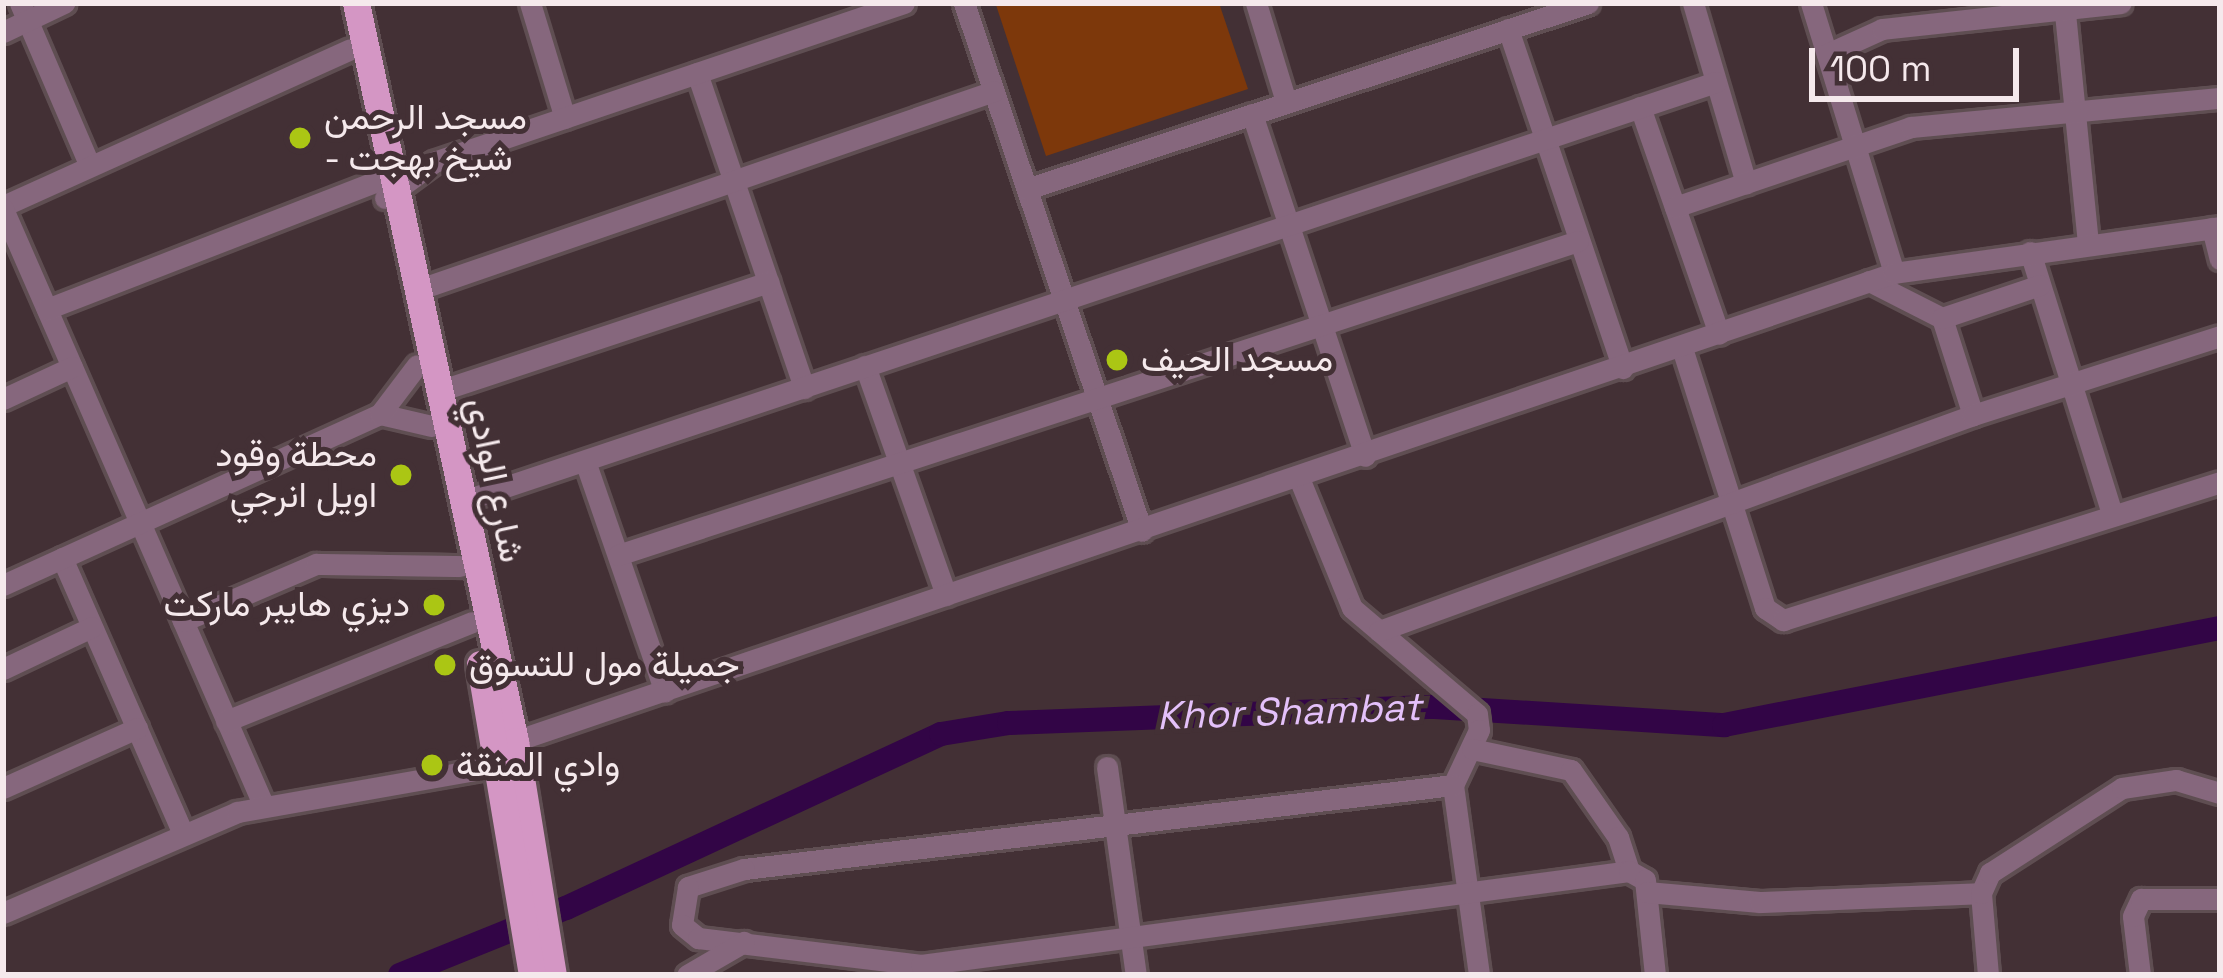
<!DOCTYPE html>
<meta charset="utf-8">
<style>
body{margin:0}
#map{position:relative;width:2223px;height:978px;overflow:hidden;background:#433035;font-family:"Space Grotesk",Vazirmatn,sans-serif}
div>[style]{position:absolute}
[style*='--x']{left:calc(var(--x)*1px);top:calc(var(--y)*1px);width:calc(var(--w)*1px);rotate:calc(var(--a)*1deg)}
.green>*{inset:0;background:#7d380b}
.river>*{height:24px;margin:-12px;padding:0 12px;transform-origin:12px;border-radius:12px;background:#320546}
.roads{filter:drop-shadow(3px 0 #5f4e52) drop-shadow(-3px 0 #5f4e52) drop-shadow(0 3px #5f4e52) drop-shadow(0 -3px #5f4e52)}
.minor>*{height:21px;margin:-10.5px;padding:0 10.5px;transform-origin:10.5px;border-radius:10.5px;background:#86677d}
.major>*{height:27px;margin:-13.5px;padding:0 13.5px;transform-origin:13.5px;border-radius:13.5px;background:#d496c4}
.dots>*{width:33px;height:33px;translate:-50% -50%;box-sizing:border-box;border:6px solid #433035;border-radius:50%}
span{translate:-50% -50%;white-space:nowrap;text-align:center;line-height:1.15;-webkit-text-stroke:10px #433035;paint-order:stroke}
.poi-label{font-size:36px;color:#f5e9ec}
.left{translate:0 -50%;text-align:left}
.right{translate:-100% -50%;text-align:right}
.street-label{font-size:36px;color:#f5e9ec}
.water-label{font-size:39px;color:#e4c1fa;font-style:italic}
.frame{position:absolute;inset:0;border:6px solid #f5e9ec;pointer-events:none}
.scale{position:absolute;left:1809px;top:48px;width:210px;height:54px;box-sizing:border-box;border:6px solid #f5e9ec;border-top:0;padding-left:15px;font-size:36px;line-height:42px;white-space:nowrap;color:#f5e9ec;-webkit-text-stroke:9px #433035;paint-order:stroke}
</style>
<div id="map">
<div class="green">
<i style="clip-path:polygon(1219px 3px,1248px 89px,1046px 156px,996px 5px)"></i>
</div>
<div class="river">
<i style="--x:400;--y:975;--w:179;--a:-22"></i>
<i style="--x:566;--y:908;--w:413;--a:-24.9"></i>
<i style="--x:941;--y:734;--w:69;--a:-9.2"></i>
<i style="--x:1009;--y:723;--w:426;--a:-2.2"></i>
<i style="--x:1435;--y:707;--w:290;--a:3.6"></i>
<i style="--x:1724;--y:725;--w:505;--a:-11.07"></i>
</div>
<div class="roads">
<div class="minor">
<i style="--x:20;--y:3;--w:177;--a:66.8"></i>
<i style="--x:530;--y:3;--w:120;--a:73.1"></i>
<i style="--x:964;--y:3;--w:557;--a:71.37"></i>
<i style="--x:1256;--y:3;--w:103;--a:73.1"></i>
<i style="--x:1693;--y:3;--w:188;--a:73.6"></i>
<i style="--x:1811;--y:3;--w:282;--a:72.9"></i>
<i style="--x:2064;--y:3;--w:241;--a:84.3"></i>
<i style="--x:1508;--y:29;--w:358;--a:71.3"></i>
<i style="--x:3;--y:32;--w:68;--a:-25.4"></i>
<i style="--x:1827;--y:54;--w:60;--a:-24.4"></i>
<i style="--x:1882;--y:29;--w:240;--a:-6.2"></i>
<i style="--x:697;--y:73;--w:333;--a:71.2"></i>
<i style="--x:1640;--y:107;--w:240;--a:70.8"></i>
<i style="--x:1252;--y:114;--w:360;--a:71.7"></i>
<i style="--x:1027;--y:189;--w:591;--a:-18.34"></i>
<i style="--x:385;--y:198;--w:61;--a:-36.3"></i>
<i style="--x:434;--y:162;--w:496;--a:-18.7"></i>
<i style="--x:3;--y:206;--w:380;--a:-24.3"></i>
<i style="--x:1675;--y:207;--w:249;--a:-18.7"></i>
<i style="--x:1911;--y:127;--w:310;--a:-5.4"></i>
<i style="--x:3;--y:209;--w:649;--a:66.4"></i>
<i style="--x:2212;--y:228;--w:32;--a:76"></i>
<i style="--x:2030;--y:252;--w:275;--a:72.6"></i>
<i style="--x:1869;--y:281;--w:82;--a:26.9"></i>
<i style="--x:1942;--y:318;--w:102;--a:72.3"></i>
<i style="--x:417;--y:290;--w:610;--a:-19.03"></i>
<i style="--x:47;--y:309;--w:357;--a:-21.2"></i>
<i style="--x:1942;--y:318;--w:103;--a:-18.6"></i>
<i style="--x:1682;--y:348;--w:273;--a:72.3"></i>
<i style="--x:1765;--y:608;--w:22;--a:34"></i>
<i style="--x:1783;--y:620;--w:458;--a:-17.5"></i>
<i style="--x:865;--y:366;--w:243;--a:70.5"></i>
<i style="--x:439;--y:391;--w:347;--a:-18.3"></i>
<i style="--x:3;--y:399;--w:76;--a:-24.9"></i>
<i style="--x:380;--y:414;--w:53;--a:13"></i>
<i style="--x:585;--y:461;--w:244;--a:70.9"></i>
<i style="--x:1299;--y:478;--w:140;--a:67.8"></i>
<i style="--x:1352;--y:608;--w:164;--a:40.3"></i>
<i style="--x:1477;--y:714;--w:16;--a:83"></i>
<i style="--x:1479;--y:730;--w:61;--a:115.3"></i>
<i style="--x:1453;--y:785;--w:192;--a:82.2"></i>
<i style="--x:463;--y:501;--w:1321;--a:-18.49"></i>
<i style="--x:618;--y:555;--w:1010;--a:-18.11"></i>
<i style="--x:62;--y:558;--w:300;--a:66.3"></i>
<i style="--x:3;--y:585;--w:414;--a:-24.4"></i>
<i style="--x:380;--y:414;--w:61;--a:-52.9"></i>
<i style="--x:183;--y:621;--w:145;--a:-23.2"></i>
<i style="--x:316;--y:564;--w:144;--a:0.8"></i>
<i style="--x:1379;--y:631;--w:632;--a:-19.98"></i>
<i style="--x:1973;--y:415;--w:259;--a:-17.7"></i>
<i style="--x:3;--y:669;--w:98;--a:-25.3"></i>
<i style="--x:226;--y:721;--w:265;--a:-21.9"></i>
<i style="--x:515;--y:741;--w:1456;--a:-18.75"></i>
<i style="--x:1894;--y:273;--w:329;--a:-8"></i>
<i style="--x:1472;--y:749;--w:101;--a:12"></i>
<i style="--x:1571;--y:770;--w:82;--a:55"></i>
<i style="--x:1618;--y:837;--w:36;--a:72"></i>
<i style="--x:1107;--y:767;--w:210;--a:82.1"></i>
<i style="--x:1453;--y:785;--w:714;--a:173.24"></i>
<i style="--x:744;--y:869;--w:59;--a:162.2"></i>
<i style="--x:688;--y:887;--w:38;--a:99"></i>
<i style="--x:682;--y:925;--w:21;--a:39"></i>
<i style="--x:698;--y:938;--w:225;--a:6.9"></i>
<i style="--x:921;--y:965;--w:714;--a:-7.56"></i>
<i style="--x:1629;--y:871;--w:18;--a:29"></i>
<i style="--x:1645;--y:880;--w:96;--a:84"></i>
<i style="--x:3;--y:788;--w:147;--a:-24.1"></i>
<i style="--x:1647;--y:892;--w:113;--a:5.1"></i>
<i style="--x:1760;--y:902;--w:221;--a:-2.3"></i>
<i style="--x:3;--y:913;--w:255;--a:-23.3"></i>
<i style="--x:237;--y:812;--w:266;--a:-10"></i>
<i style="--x:687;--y:975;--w:66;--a:-30.1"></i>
<i style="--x:1988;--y:975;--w:82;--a:-94.9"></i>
<i style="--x:1981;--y:893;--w:22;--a:-66"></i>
<i style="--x:1990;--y:873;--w:157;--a:-32.8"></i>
<i style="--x:2122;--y:788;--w:55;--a:-8.4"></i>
<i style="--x:2176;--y:780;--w:46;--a:16.5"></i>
<i style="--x:2140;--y:975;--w:59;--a:-96.8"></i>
<i style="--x:2133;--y:916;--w:19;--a:-65"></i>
<i style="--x:2141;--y:899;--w:79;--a:0"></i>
</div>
<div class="major">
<i style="--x:356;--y:3;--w:755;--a:77.84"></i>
<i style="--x:515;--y:741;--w:237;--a:80.8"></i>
<i style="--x:480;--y:664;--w:315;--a:80.5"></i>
</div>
</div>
<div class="dots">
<i style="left:300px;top:138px;background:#abc614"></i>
<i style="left:1117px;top:360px;background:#abc614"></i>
<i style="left:401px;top:475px;background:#abc614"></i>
<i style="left:434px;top:605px;background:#abc614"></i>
<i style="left:445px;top:665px;background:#abc614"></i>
<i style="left:432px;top:765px;background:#abc614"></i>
</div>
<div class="poi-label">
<span class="left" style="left:324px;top:138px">مسجد الرحمن<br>- شيخ بهجت</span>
<span class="left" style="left:1141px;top:360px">مسجد الحيف</span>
<span class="right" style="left:377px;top:475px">محطة وقود<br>اويل انرجي</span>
<span class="right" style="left:410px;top:605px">ديزي هايبر ماركت</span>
<span class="left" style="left:469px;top:665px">جميلة مول للتسوق</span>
<span class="left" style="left:456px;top:765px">وادي المنقة</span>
</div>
<div class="street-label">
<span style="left:495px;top:480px;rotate:78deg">شارع الوادي</span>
</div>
<div class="water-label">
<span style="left:1289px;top:712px;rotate:-2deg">Khor Shambat</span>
</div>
<div class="frame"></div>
<div class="scale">100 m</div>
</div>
